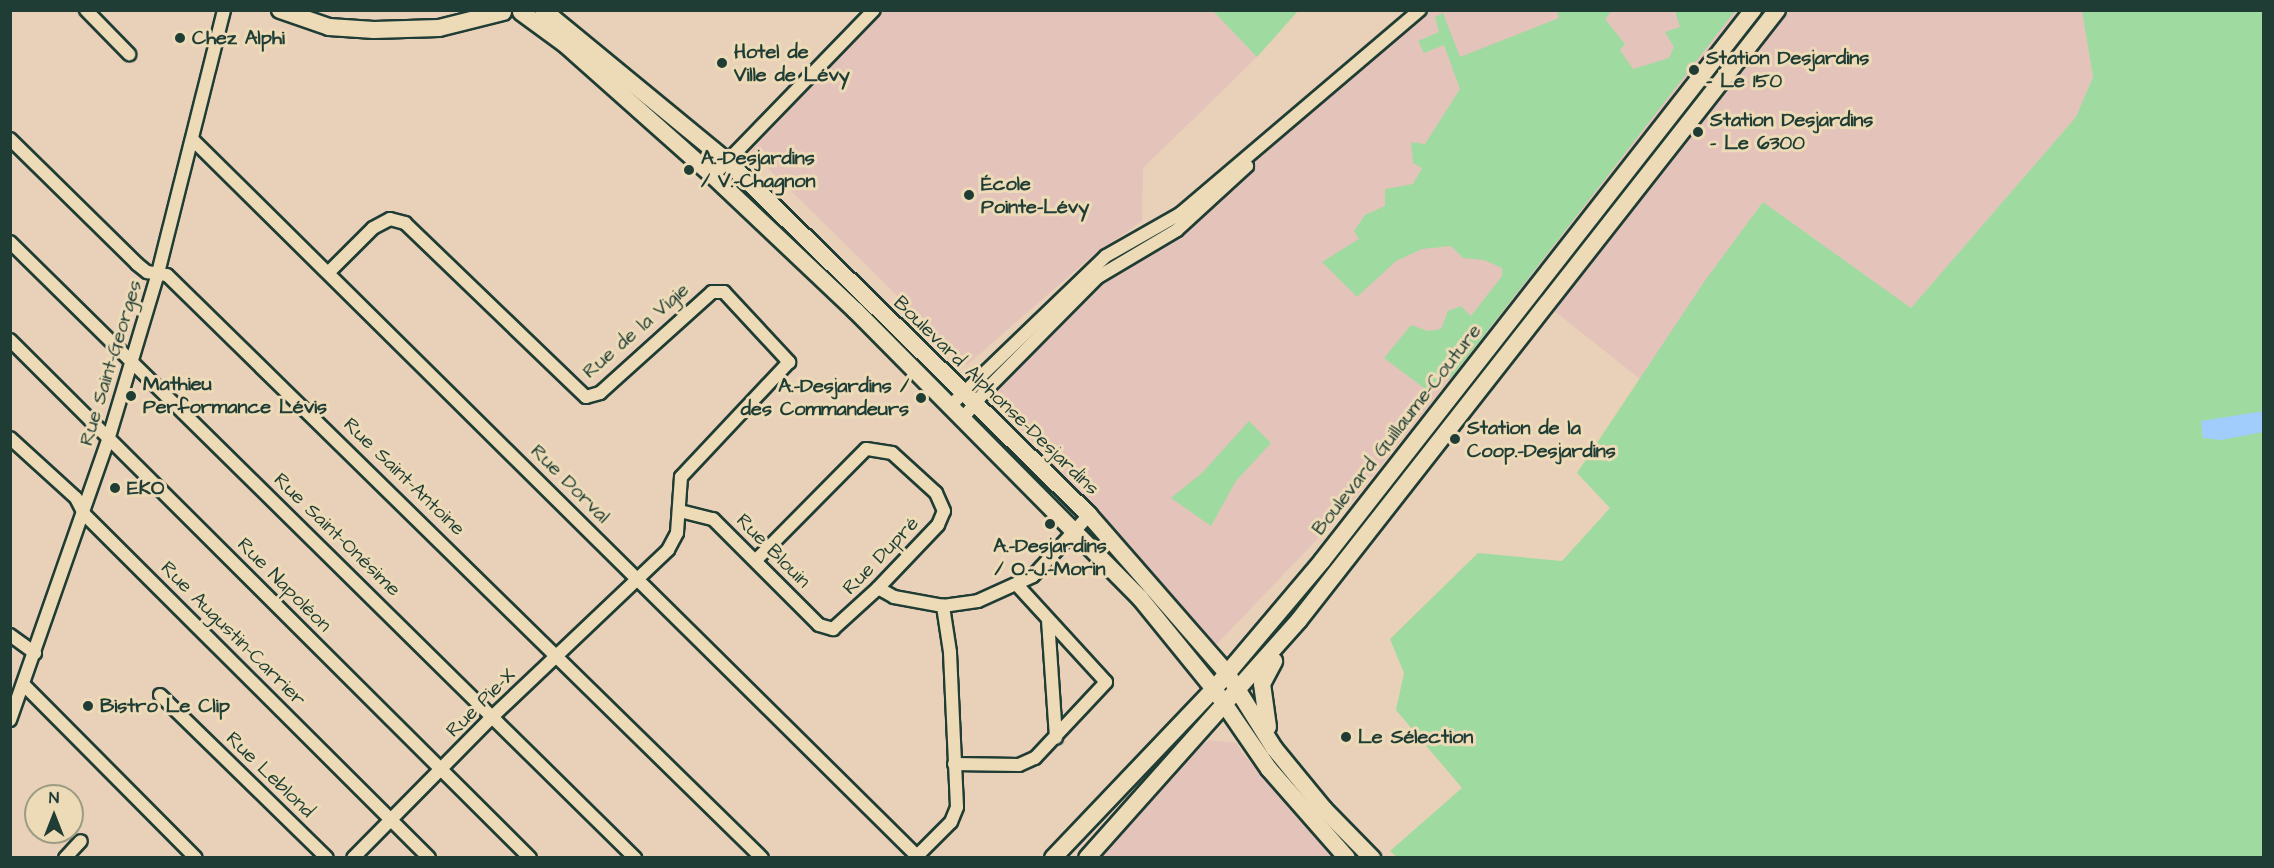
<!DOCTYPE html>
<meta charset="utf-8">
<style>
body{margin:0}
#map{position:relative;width:2274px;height:868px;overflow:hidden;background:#e9d0b9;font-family:"Architects Daughter",sans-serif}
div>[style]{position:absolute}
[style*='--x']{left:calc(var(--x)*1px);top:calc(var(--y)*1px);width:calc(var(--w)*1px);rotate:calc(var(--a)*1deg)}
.built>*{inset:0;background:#e4c3ba}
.green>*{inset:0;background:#9fdaa0}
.water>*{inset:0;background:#a0cdfb}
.roads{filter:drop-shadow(2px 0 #1f3d34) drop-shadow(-2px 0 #1f3d34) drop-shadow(0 2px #1f3d34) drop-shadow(0 -2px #1f3d34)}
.minor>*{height:12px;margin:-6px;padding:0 6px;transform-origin:6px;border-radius:6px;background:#eddbb8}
.major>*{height:16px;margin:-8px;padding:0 8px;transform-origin:8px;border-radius:8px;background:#eddbb8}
.dots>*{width:16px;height:16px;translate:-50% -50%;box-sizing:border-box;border:3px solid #eddbb8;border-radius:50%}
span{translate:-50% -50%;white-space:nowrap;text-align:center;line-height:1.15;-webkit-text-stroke:6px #eddbb8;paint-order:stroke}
.poi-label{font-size:20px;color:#1f3d34;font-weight:700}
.left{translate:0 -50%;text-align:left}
.right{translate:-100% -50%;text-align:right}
.street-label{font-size:20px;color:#1f3d34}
.frame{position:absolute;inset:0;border:12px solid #1f3d34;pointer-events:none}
.north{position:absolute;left:24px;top:784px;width:60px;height:60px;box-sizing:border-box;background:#eddbb8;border:2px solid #9b9c83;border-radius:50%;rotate:0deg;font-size:16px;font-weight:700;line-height:24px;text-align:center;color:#1f3d34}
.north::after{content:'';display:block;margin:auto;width:21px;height:27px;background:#1f3d34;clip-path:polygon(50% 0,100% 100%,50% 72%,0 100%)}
</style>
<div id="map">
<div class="built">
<i style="clip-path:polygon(883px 11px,1213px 11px,1257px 57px,1143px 168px,1142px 221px,1093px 255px,967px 365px,751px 151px)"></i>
<i style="clip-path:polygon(1431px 11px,2082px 11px,2093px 77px,2076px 117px,1911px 308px,1763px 202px,1640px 379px,1524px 287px,1347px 508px,1214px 647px,993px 397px,1099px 281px,1185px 233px,1259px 157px)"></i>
<i style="clip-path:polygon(1210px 740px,1237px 743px,1242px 753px,1337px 857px,1090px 858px,1187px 754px)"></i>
</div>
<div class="green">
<i style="clip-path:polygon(1213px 11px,1298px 11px,1257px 57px)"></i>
<i style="clip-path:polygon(1557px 11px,1612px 11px,1605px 19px,1625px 44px,1620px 50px,1633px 69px,1669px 58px,1674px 47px,1665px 32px,1680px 27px,1675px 11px,1735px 11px,1451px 378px,1447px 376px,1436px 390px,1428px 391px,1384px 358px,1411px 325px,1428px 331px,1441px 329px,1448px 311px,1461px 306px,1471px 316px,1502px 276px,1502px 268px,1484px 260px,1463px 258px,1451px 246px,1422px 249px,1396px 261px,1357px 297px,1322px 262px,1359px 239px,1354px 231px,1365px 215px,1385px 206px,1385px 189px,1413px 184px,1422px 168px,1413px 163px,1411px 142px,1425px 144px,1460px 89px,1444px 45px,1424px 53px,1418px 41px,1439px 32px,1435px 17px,1443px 13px,1460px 57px,1559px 18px)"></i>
<i style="clip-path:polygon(2082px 11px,2263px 11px,2263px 857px,1397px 857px,1390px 851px,1462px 788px,1396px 710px,1404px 673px,1390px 639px,1478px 553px,1562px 561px,1610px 508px,1577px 473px,1704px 282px,1763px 202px,1911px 308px,2076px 117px,2093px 77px)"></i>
<i style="clip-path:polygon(1249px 421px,1271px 443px,1236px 481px,1211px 526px,1171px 498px,1202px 473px)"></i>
</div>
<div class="water">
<i style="clip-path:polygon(2264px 411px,2263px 432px,2221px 440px,2203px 438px,2201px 421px)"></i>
</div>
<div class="roads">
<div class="minor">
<i style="--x:86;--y:10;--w:62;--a:45.7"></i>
<i style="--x:10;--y:139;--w:178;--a:44.5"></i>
<i style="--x:137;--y:264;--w:13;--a:39"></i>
<i style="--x:147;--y:272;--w:20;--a:9"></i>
<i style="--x:167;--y:275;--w:833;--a:44.42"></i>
<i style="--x:193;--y:140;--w:1021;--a:44.68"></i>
<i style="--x:713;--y:176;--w:231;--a:-45.9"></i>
<i style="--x:10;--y:242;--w:878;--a:44.58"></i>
<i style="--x:329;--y:272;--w:62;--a:-45"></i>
<i style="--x:373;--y:228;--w:19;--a:-28"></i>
<i style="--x:390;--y:219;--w:16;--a:15"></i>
<i style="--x:405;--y:223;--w:251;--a:43.9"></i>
<i style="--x:586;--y:397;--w:15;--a:-16"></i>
<i style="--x:600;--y:393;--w:151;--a:-42"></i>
<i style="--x:712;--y:292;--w:12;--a:0"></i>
<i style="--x:724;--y:292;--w:96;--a:47.1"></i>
<i style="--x:789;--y:362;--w:158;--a:133.2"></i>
<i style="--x:681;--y:477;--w:56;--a:94.1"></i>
<i style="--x:677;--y:533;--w:19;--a:118"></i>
<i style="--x:668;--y:550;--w:241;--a:136.5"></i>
<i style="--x:493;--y:716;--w:199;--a:134.6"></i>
<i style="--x:10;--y:340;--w:734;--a:44.89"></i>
<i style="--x:950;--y:406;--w:216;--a:-43.9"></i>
<i style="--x:1106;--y:256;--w:85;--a:-29.6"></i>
<i style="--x:1180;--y:214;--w:315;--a:-40.4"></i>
<i style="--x:962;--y:419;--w:38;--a:-50"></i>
<i style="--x:986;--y:390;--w:159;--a:-45.3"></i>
<i style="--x:1098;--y:277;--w:92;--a:-30.7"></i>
<i style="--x:1177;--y:230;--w:95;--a:-42.4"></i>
<i style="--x:10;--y:438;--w:89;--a:42.3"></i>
<i style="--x:76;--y:498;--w:18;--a:63"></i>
<i style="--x:84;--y:514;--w:487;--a:44.9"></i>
<i style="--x:680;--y:511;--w:34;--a:14"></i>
<i style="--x:713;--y:519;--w:150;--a:45"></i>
<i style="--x:819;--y:625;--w:15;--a:16"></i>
<i style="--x:833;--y:629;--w:61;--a:-42.3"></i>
<i style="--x:878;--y:588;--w:87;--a:-46.4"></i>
<i style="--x:938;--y:525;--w:15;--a:-67"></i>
<i style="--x:944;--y:511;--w:20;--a:-114"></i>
<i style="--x:936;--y:493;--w:59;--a:-137.7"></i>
<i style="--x:892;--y:453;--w:26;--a:-171"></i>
<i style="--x:866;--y:449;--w:155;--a:134.7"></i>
<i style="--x:878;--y:588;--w:18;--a:29"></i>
<i style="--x:894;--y:597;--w:50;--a:10.4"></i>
<i style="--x:943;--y:606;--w:35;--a:-8"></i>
<i style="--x:978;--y:601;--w:60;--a:-24.4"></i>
<i style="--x:1033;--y:576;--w:83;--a:-47.4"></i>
<i style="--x:1048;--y:620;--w:118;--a:86.1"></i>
<i style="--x:10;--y:635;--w:31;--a:36"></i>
<i style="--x:23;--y:684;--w:245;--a:45.2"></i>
<i style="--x:160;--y:695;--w:233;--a:44.3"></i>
<i style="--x:10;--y:720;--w:297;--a:-70.7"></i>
<i style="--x:108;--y:440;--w:174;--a:-73.3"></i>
<i style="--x:158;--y:273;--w:271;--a:-75.9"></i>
<i style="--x:954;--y:764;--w:65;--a:0.9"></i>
<i style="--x:1019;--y:765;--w:17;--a:-24"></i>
<i style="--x:1035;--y:758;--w:104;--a:-46.9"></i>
<i style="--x:1106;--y:682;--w:130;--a:-132.5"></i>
<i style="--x:917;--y:856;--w:48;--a:-45"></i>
<i style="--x:951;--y:822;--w:16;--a:-68"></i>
<i style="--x:957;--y:807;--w:155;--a:-92.6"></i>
<i style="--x:950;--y:652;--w:47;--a:-98.7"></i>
<i style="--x:65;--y:858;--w:23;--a:-47"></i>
</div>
<div class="major">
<i style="--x:280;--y:10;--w:52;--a:19.1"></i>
<i style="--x:329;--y:27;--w:45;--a:3.8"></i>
<i style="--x:374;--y:30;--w:65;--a:-1.8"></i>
<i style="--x:439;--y:28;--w:66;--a:-14"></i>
<i style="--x:543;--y:10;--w:238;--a:39.4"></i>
<i style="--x:727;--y:161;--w:506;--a:44.36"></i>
<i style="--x:1089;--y:515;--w:210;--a:48.9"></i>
<i style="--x:1227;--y:673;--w:89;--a:57.9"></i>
<i style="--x:1274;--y:748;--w:79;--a:50.7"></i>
<i style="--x:1324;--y:809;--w:69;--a:45.6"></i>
<i style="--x:521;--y:12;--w:56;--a:36.3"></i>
<i style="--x:566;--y:45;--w:194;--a:41.7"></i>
<i style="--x:711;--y:174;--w:199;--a:43.4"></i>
<i style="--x:856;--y:311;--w:404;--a:45.3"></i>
<i style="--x:1140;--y:598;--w:117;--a:50.9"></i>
<i style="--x:1214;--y:689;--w:97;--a:55.5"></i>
<i style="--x:1269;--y:769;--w:118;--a:48.8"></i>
<i style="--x:1268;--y:727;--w:43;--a:-97.9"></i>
<i style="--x:1262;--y:684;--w:26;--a:-62"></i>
<i style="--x:1053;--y:858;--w:233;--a:-46.4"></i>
<i style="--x:1214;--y:689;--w:167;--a:-49.8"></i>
<i style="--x:1322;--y:561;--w:700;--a:-51.97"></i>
<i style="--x:1087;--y:858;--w:319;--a:-48.3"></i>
<i style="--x:1299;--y:620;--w:775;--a:-51.92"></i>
</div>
</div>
<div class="dots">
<i style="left:180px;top:38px;background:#1f3d34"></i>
<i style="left:722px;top:63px;background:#1f3d34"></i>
<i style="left:1694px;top:70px;background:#1f3d34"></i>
<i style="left:1698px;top:132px;background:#1f3d34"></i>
<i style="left:689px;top:170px;background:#1f3d34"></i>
<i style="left:969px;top:195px;background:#1f3d34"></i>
<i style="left:131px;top:396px;background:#1f3d34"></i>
<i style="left:921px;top:398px;background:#1f3d34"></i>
<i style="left:1455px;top:439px;background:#1f3d34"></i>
<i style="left:115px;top:488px;background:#1f3d34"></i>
<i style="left:1050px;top:524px;background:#1f3d34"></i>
<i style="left:88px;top:706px;background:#1f3d34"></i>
<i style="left:1346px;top:737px;background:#1f3d34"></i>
</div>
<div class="poi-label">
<span class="left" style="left:192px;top:38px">Chez Alphi</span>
<span class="left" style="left:734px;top:64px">Hotel de<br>Ville de Lévy</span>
<span class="left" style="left:1706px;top:70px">Station Desjardins<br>- Le 150</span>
<span class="left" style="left:1710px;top:132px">Station Desjardins<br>- Le 6300</span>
<span class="left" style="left:701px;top:170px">A.-Desjardins<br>/ V.-Chagnon</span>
<span class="left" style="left:981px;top:196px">École<br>Pointe-Lévy</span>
<span class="left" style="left:143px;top:396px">Mathieu<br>Performance Lévis</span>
<span class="right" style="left:909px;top:398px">A.-Desjardins /<br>des Commandeurs</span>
<span class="left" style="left:1467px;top:440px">Station de la<br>Coop.-Desjardins</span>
<span class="left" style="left:127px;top:488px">EKO</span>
<span style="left:1050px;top:558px">A.-Desjardins<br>/ O.-J.-Morin</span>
<span class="left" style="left:100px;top:706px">Bistro Le Clip</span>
<span class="left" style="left:1358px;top:737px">Le Sélection</span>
</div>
<div class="street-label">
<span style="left:636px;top:331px;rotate:-41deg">Rue de la Vigie</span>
<span style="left:111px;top:363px;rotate:-73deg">Rue Saint-Georges</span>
<span style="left:996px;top:396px;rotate:44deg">Boulevard Alphonse-Desjardins</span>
<span style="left:1397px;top:430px;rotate:-52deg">Boulevard Guillaume-Couture</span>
<span style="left:404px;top:477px;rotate:44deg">Rue Saint-Antoine</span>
<span style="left:570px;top:484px;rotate:45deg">Rue Dorval</span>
<span style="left:337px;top:535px;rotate:44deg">Rue Saint-Onésime</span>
<span style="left:773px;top:551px;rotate:45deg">Rue Blouin</span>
<span style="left:881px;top:556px;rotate:-46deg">Rue Dupré</span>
<span style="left:284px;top:585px;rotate:45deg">Rue Napoléon</span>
<span style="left:233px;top:634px;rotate:45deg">Rue Augustin-Carrier</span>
<span style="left:481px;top:703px;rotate:-45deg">Rue Pie-X</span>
<span style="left:270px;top:775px;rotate:44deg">Rue Leblond</span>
</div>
<div class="frame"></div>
<div class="north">N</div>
</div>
